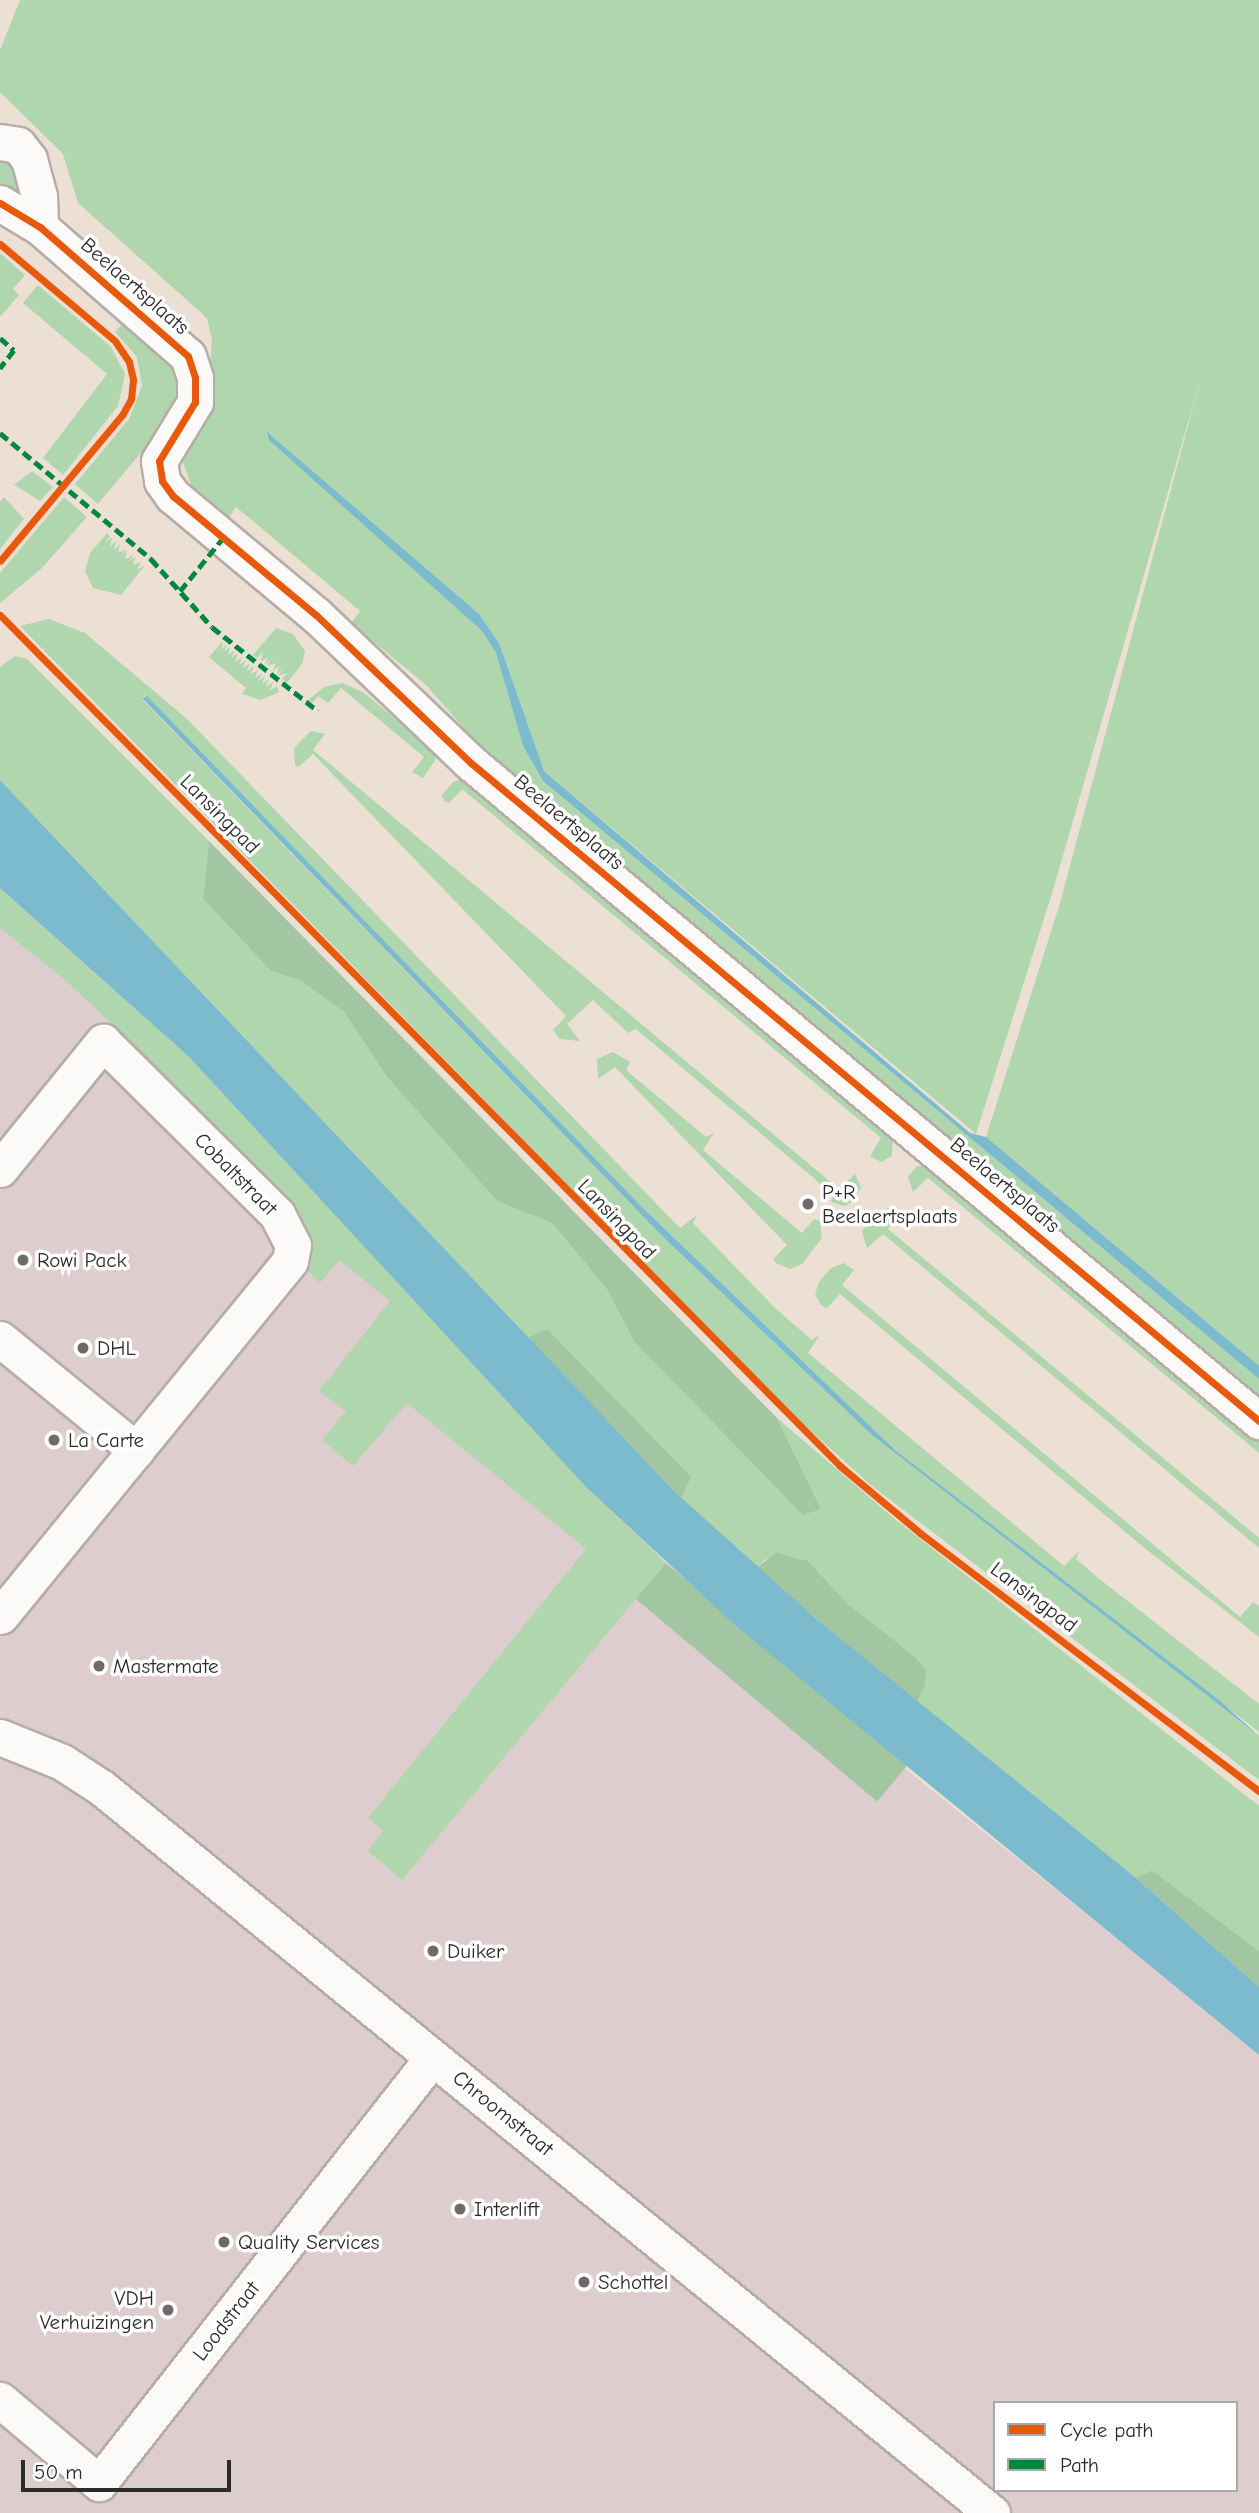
<!DOCTYPE html>
<style>
body{margin:0}
#map{position:relative;width:1259px;height:2513px;overflow:hidden;background:#ece0d4;font-family:"Comic Neue",sans-serif}
div>[style]{position:absolute}
[style*='--x']{left:calc(var(--x)*1px);top:calc(var(--y)*1px);width:calc(var(--w)*1px);rotate:calc(var(--a)*1deg)}
.industrial>*{inset:0;background:#ddcdce}
.green>*{inset:0;background:#b0d6ad}
.forest>*{inset:0;background:#a2c6a1;transform-origin:0 0}
.water>*{inset:0;background:#7cbbce}
.roads{filter:drop-shadow(2px 0 #b6aea6) drop-shadow(-2px 0 #b6aea6) drop-shadow(0 2px #b6aea6) drop-shadow(0 -2px #b6aea6)}
.minor>*{height:35px;margin:-17.5px;padding:0 17.5px;transform-origin:17.5px;border-radius:17.5px;background:#fcfaf9}
.quiet>*{height:5px;margin-top:-2.5px;transform-origin:0;background:repeating-linear-gradient(90deg,#00873e 0 10px,transparent 0 15px)}
.cycleway>*{height:7px;margin:-3.5px;padding:0 3.5px;transform-origin:3.5px;border-radius:3.5px;background:#e8590c}
.dots>*{width:19px;height:19px;translate:-50% -50%;box-sizing:border-box;border:4px solid #fff;border-radius:50%}
span{translate:-50% -50%;white-space:nowrap;text-align:center;line-height:1.15;-webkit-text-stroke:7px #fff;paint-order:stroke}
.street-label{font-size:21px;color:#2b2b2b}
.poi-label{font-size:21px;color:#2b2b2b}
.left{translate:0 -50%;text-align:left}
.right{translate:-100% -50%;text-align:right}
.legend{position:absolute;left:993px;top:2401px;width:245px;height:91px;box-sizing:border-box;background:#fff;border:2px solid #aaa;margin:0;padding:9px 12px;list-style:none;font-size:21px;color:#2b2b2b}
.legend li{display:flex;align-items:center;gap:14px;height:35px}
.legend b{width:35px;border:2px solid #aaa}
.scale{position:absolute;left:21px;top:2460px;width:210px;height:32px;box-sizing:border-box;border:4px solid #2b2b2b;border-top:0;padding-left:9px;font-size:21px;line-height:24px;white-space:nowrap;color:#2b2b2b;-webkit-text-stroke:5px #fff;paint-order:stroke}
</style>
<div id="map">
<div class="industrial">
<i style="clip-path:polygon(evenodd,0 905px,236px 1126px,734px 1632px,1259px 2052px,1259px 2513px,0 2513px,0 905px,995px 2403px,1236px 2403px,1236px 2490px,995px 2490px,995px 2403px)"></i>
</div>
<div class="green">
<i style="clip-path:polygon(20px 0,1259px 0,1259px 1366px,986px 1137px,1060px 903px,1200px 381px,1053px 890px,976px 1134px,544px 771px,526px 730px,499px 643px,479px 614px,267px 436px,482px 631px,496px 653px,523px 746px,543px 781px,1259px 1379px,1259px 1400px,488px 756px,427px 686px,351px 623px,360px 611px,236px 507px,227px 521px,194px 493px,182px 460px,209px 382px,212px 340px,207px 318px,78px 203px,63px 154px,0 92px,0 50px)"></i>
<i style="clip-path:polygon(0 153px,9px 153px,28px 197px,22px 205px,0 188px)"></i>
<i style="clip-path:polygon(0 253px,25px 275px,13px 289px,19px 295px,0 317px)"></i>
<i style="clip-path:polygon(38px 285px,111px 347px,125px 374px,118px 406px,63px 475px,43px 458px,107px 374px,23px 303px)"></i>
<i style="clip-path:polygon(123px 322px,169px 356px,182px 381px,175px 412px,98px 504px,75px 484px,129px 419px,142px 386px,137px 357px,115px 332px)"></i>
<i style="clip-path:polygon(32px 471px,53px 487px,40px 501px,14px 485px)"></i>
<i style="clip-path:polygon(4px 497px,24px 519px,0 549px,0 502px)"></i>
<i style="clip-path:polygon(64px 497px,87px 517px,42px 568px,0 603px,0 573px)"></i>
<i style="clip-path:polygon(107px 533px,110px 536px,105px 543px,112px 537px,110px 547px,116px 541px,114px 550px,120px 544px,118px 553px,126px 549px,121px 556px,127px 550px,125px 559px,134px 555px,128px 562px,135px 557px,133px 565px,141px 562px,137px 570px,145px 565px,121px 595px,93px 588px,85px 571px,90px 553px)"></i>
<i style="clip-path:polygon(49px 619px,85px 633px,186px 718px,680px 1228px,697px 1215px,693px 1223px,776px 1309px,812px 1340px,820px 1335px,808px 1353px,1064px 1566px,1079px 1551px,1076px 1559px,1097px 1577px,1259px 1704px,1259px 1732px,895px 1450px,642px 1207px,145px 695px,142px 699px,663px 1237px,872px 1435px,1259px 1736px,1259px 1780px,872px 1486px,793px 1415px,20px 626px)"></i>
<i style="clip-path:polygon(276px 628px,293px 634px,305px 651px,302px 664px,287px 683px,282px 679px,287px 673px,278px 676px,283px 668px,277px 675px,279px 666px,273px 671px,276px 663px,267px 666px,271px 659px,265px 665px,268px 657px,261px 662px,263px 652px,257px 658px,253px 655px)"></i>
<i style="clip-path:polygon(223px 641px,221px 650px,227px 644px,224px 652px,230px 647px,228px 655px,235px 650px,231px 658px,238px 653px,235px 662px,242px 657px,239px 665px,246px 660px,243px 668px,250px 663px,247px 671px,254px 666px,251px 674px,258px 670px,255px 678px,262px 673px,259px 681px,265px 676px,262px 684px,269px 679px,266px 687px,273px 682px,270px 691px,277px 686px,279px 692px,261px 700px,242px 694px,246px 688px,209px 657px)"></i>
<i style="clip-path:polygon(15px 656px,27px 659px,209px 841px,203px 899px,271px 971px,301px 981px,344px 1012px,387px 1077px,497px 1201px,552px 1223px,606px 1288px,634px 1341px,821px 1509px,777px 1418px,896px 1520px,1259px 1806px,1259px 1951px,1152px 1870px,1136px 1878px,916px 1703px,925px 1687px,926px 1670px,849px 1605px,808px 1561px,766px 1559px,756px 1568px,675px 1492px,0 780px,0 667px)"></i>
<i style="clip-path:polygon(342px 683px,363px 692px,432px 749px,436px 759px,423px 778px,412px 772px,424px 757px,341px 688px,328px 703px,318px 696px,312px 703px,308px 700px,324px 687px)"></i>
<i style="clip-path:polygon(311px 731px,325px 734px,313px 750px,839px 1189px,855px 1174px,861px 1187px,854px 1201px,844px 1206px,831px 1202px,834px 1195px,636px 1029px,628px 1033px,593px 1000px,567px 1024px,580px 1041px,560px 1039px,553px 1030px,566px 1016px,313px 754px,298px 767px,295px 765px,294px 748px)"></i>
<i style="clip-path:polygon(463px 779px,893px 1136px,892px 1156px,881px 1162px,870px 1156px,881px 1138px,462px 789px,449px 803px,444px 801px,442px 795px,453px 782px)"></i>
<i style="clip-path:polygon(0 888px,188px 1056px,587px 1488px,666px 1563px,402px 1880px,368px 1851px,383px 1831px,368px 1818px,586px 1549px,407px 1403px,353px 1466px,322px 1440px,346px 1411px,319px 1391px,390px 1301px,339px 1260px,320px 1283px,304px 1267px,310px 1238px,290px 1212px,145px 1055px,63px 978px,0 928px)"></i>
<i style="clip-path:polygon(613px 1052px,630px 1062px,626px 1070px,706px 1137px,714px 1133px,703px 1150px,802px 1233px,814px 1219px,820px 1221px,822px 1238px,802px 1264px,790px 1269px,776px 1263px,773px 1259px,787px 1245px,615px 1067px,598px 1079px,597px 1059px)"></i>
<i style="clip-path:polygon(927px 1165px,1259px 1439px,1259px 1453px,928px 1178px,913px 1192px,908px 1177px,916px 1167px)"></i>
<i style="clip-path:polygon(888px 1208px,899px 1213px,888px 1229px,1259px 1538px,1259px 1548px,883px 1234px,867px 1248px,862px 1231px,878px 1212px)"></i>
<i style="clip-path:polygon(844px 1263px,854px 1270px,842px 1285px,1240px 1617px,1253px 1602px,1259px 1606px,1259px 1637px,1142px 1546px,840px 1294px,827px 1308px,821px 1305px,815px 1294px,819px 1282px,831px 1268px)"></i>
</div>
<div class="forest">
<i style="clip-path:polygon(209px 841px,777px 1418px,821px 1509px,803px 1515px,634px 1341px,606px 1288px,552px 1223px,497px 1201px,387px 1077px,344px 1012px,301px 981px,271px 971px,203px 899px)"></i>
<i style="clip-path:polygon(547px 1329px,691px 1477px,681px 1498px,528px 1338px)"></i>
<i style="clip-path:polygon(776px 1553px,808px 1561px,849px 1605px,915px 1657px,926px 1670px,925px 1687px,916px 1703px,756px 1568px)"></i>
<i style="left:666px;top:1563px;width:315px;height:47px;rotate:40deg"></i>
<i style="clip-path:polygon(1152px 1870px,1259px 1951px,1259px 1987px,1136px 1878px)"></i>
</div>
<div class="water">
<i style="clip-path:polygon(267px 432px,479px 614px,499px 643px,544px 771px,970px 1133px,986px 1137px,1259px 1366px,1259px 1379px,543px 781px,523px 746px,496px 653px,482px 631px,269px 440px)"></i>
<i style="clip-path:polygon(147px 696px,642px 1207px,895px 1450px,1219px 1700px,1259px 1736px,872px 1435px,663px 1237px,142px 698px)"></i>
<i style="clip-path:polygon(0 780px,675px 1492px,815px 1618px,1136px 1878px,1259px 1987px,1259px 2055px,736px 1626px,587px 1488px,188px 1056px,0 888px)"></i>
</div>
<div class="roads">
<div class="minor">
<i style="--x:0;--y:142;--w:18;--a:9"></i>
<i style="--x:18;--y:145;--w:18;--a:52"></i>
<i style="--x:29;--y:159;--w:38;--a:75"></i>
<i style="--x:39;--y:196;--w:31;--a:88"></i>
<i style="--x:0;--y:203;--w:47;--a:31"></i>
<i style="--x:40;--y:227;--w:196;--a:41.1"></i>
<i style="--x:188;--y:356;--w:23;--a:72"></i>
<i style="--x:195;--y:378;--w:24;--a:90"></i>
<i style="--x:195;--y:402;--w:69;--a:121.4"></i>
<i style="--x:159;--y:461;--w:20;--a:81"></i>
<i style="--x:162;--y:481;--w:19;--a:54"></i>
<i style="--x:173;--y:496;--w:186;--a:39.8"></i>
<i style="--x:316;--y:615;--w:214;--a:43.7"></i>
<i style="--x:471;--y:763;--w:1027;--a:39.86"></i>
<i style="--x:0;--y:1169;--w:164;--a:-51"></i>
<i style="--x:103;--y:1042;--w:245;--a:44.7"></i>
<i style="--x:277;--y:1214;--w:35;--a:63"></i>
<i style="--x:293;--y:1245;--w:16;--a:101"></i>
<i style="--x:290;--y:1261;--w:458;--a:129.2"></i>
<i style="--x:0;--y:1339;--w:176;--a:39.2"></i>
<i style="--x:0;--y:1737;--w:67;--a:22"></i>
<i style="--x:62;--y:1762;--w:48;--a:33"></i>
<i style="--x:102;--y:1788;--w:1148;--a:39.17"></i>
<i style="--x:0;--y:2400;--w:129;--a:40"></i>
<i style="--x:99;--y:2483;--w:541;--a:-51.9"></i>
</div>
</div>
<div class="quiet">
<i style="--x:0;--y:338;--w:18;--a:41"></i>
<i style="--x:14;--y:350;--w:23;--a:128"></i>
<i style="--x:0;--y:433;--w:197;--a:39.8"></i>
<i style="--x:151;--y:559;--w:91;--a:48.1"></i>
<i style="--x:212;--y:627;--w:135;--a:38.4"></i>
<i style="--x:180;--y:591;--w:68;--a:-50.9"></i>
</div>
<div class="cycleway">
<i style="--x:0;--y:203;--w:47;--a:31"></i>
<i style="--x:40;--y:227;--w:196;--a:41.1"></i>
<i style="--x:188;--y:356;--w:23;--a:72"></i>
<i style="--x:195;--y:378;--w:24;--a:90"></i>
<i style="--x:195;--y:402;--w:69;--a:121.4"></i>
<i style="--x:159;--y:461;--w:20;--a:81"></i>
<i style="--x:162;--y:481;--w:19;--a:54"></i>
<i style="--x:173;--y:496;--w:186;--a:39.8"></i>
<i style="--x:316;--y:615;--w:214;--a:43.7"></i>
<i style="--x:471;--y:763;--w:1027;--a:39.86"></i>
<i style="--x:0;--y:244;--w:150;--a:40.1"></i>
<i style="--x:115;--y:341;--w:25;--a:56"></i>
<i style="--x:129;--y:362;--w:18;--a:77"></i>
<i style="--x:133;--y:380;--w:19;--a:96"></i>
<i style="--x:131;--y:399;--w:18;--a:119"></i>
<i style="--x:122;--y:415;--w:190;--a:129.9"></i>
<i style="--x:0;--y:615;--w:1196;--a:45.37"></i>
<i style="--x:840;--y:1466;--w:104;--a:39.9"></i>
<i style="--x:920;--y:1533;--w:426;--a:37.3"></i>
</div>
<div class="dots">
<i style="left:808px;top:1204px;background:#6f6a66"></i>
<i style="left:23px;top:1260px;background:#6f6a66"></i>
<i style="left:83px;top:1348px;background:#6f6a66"></i>
<i style="left:54px;top:1440px;background:#6f6a66"></i>
<i style="left:99px;top:1666px;background:#6f6a66"></i>
<i style="left:433px;top:1951px;background:#6f6a66"></i>
<i style="left:460px;top:2209px;background:#6f6a66"></i>
<i style="left:224px;top:2242px;background:#6f6a66"></i>
<i style="left:584px;top:2282px;background:#6f6a66"></i>
<i style="left:168px;top:2310px;background:#6f6a66"></i>
</div>
<div class="street-label">
<span style="left:135px;top:286px;rotate:41deg">Beelaertsplaats</span>
<span style="left:220px;top:814px;rotate:45deg">Lansingpad</span>
<span style="left:569px;top:822px;rotate:40deg">Beelaertsplaats</span>
<span style="left:236px;top:1174px;rotate:45deg">Cobaltstraat</span>
<span style="left:1005px;top:1185px;rotate:40deg">Beelaertsplaats</span>
<span style="left:617px;top:1219px;rotate:46deg">Lansingpad</span>
<span style="left:1034px;top:1597px;rotate:37deg">Lansingpad</span>
<span style="left:503px;top:2113px;rotate:39deg">Chroomstraat</span>
<span style="left:226px;top:2321px;rotate:-52deg">Loodstraat</span>
</div>
<div class="poi-label">
<span class="left" style="left:822px;top:1204px">P+R<br>Beelaertsplaats</span>
<span class="left" style="left:37px;top:1260px">Rowi Pack</span>
<span class="left" style="left:97px;top:1348px">DHL</span>
<span class="left" style="left:68px;top:1440px">La Carte</span>
<span class="left" style="left:113px;top:1666px">Mastermate</span>
<span class="left" style="left:447px;top:1951px">Duiker</span>
<span class="left" style="left:474px;top:2209px">Interlift</span>
<span class="left" style="left:238px;top:2242px">Quality Services</span>
<span class="left" style="left:598px;top:2282px">Schottel</span>
<span class="right" style="left:154px;top:2310px">VDH<br>Verhuizingen</span>
</div>
<ul class="legend">
<li><b style="height:9px;background:#e8590c"></b>Cycle path</li>
<li><b style="height:9px;background:#00873e"></b>Path</li>
</ul>
<div class="scale">50 m</div>
</div>
